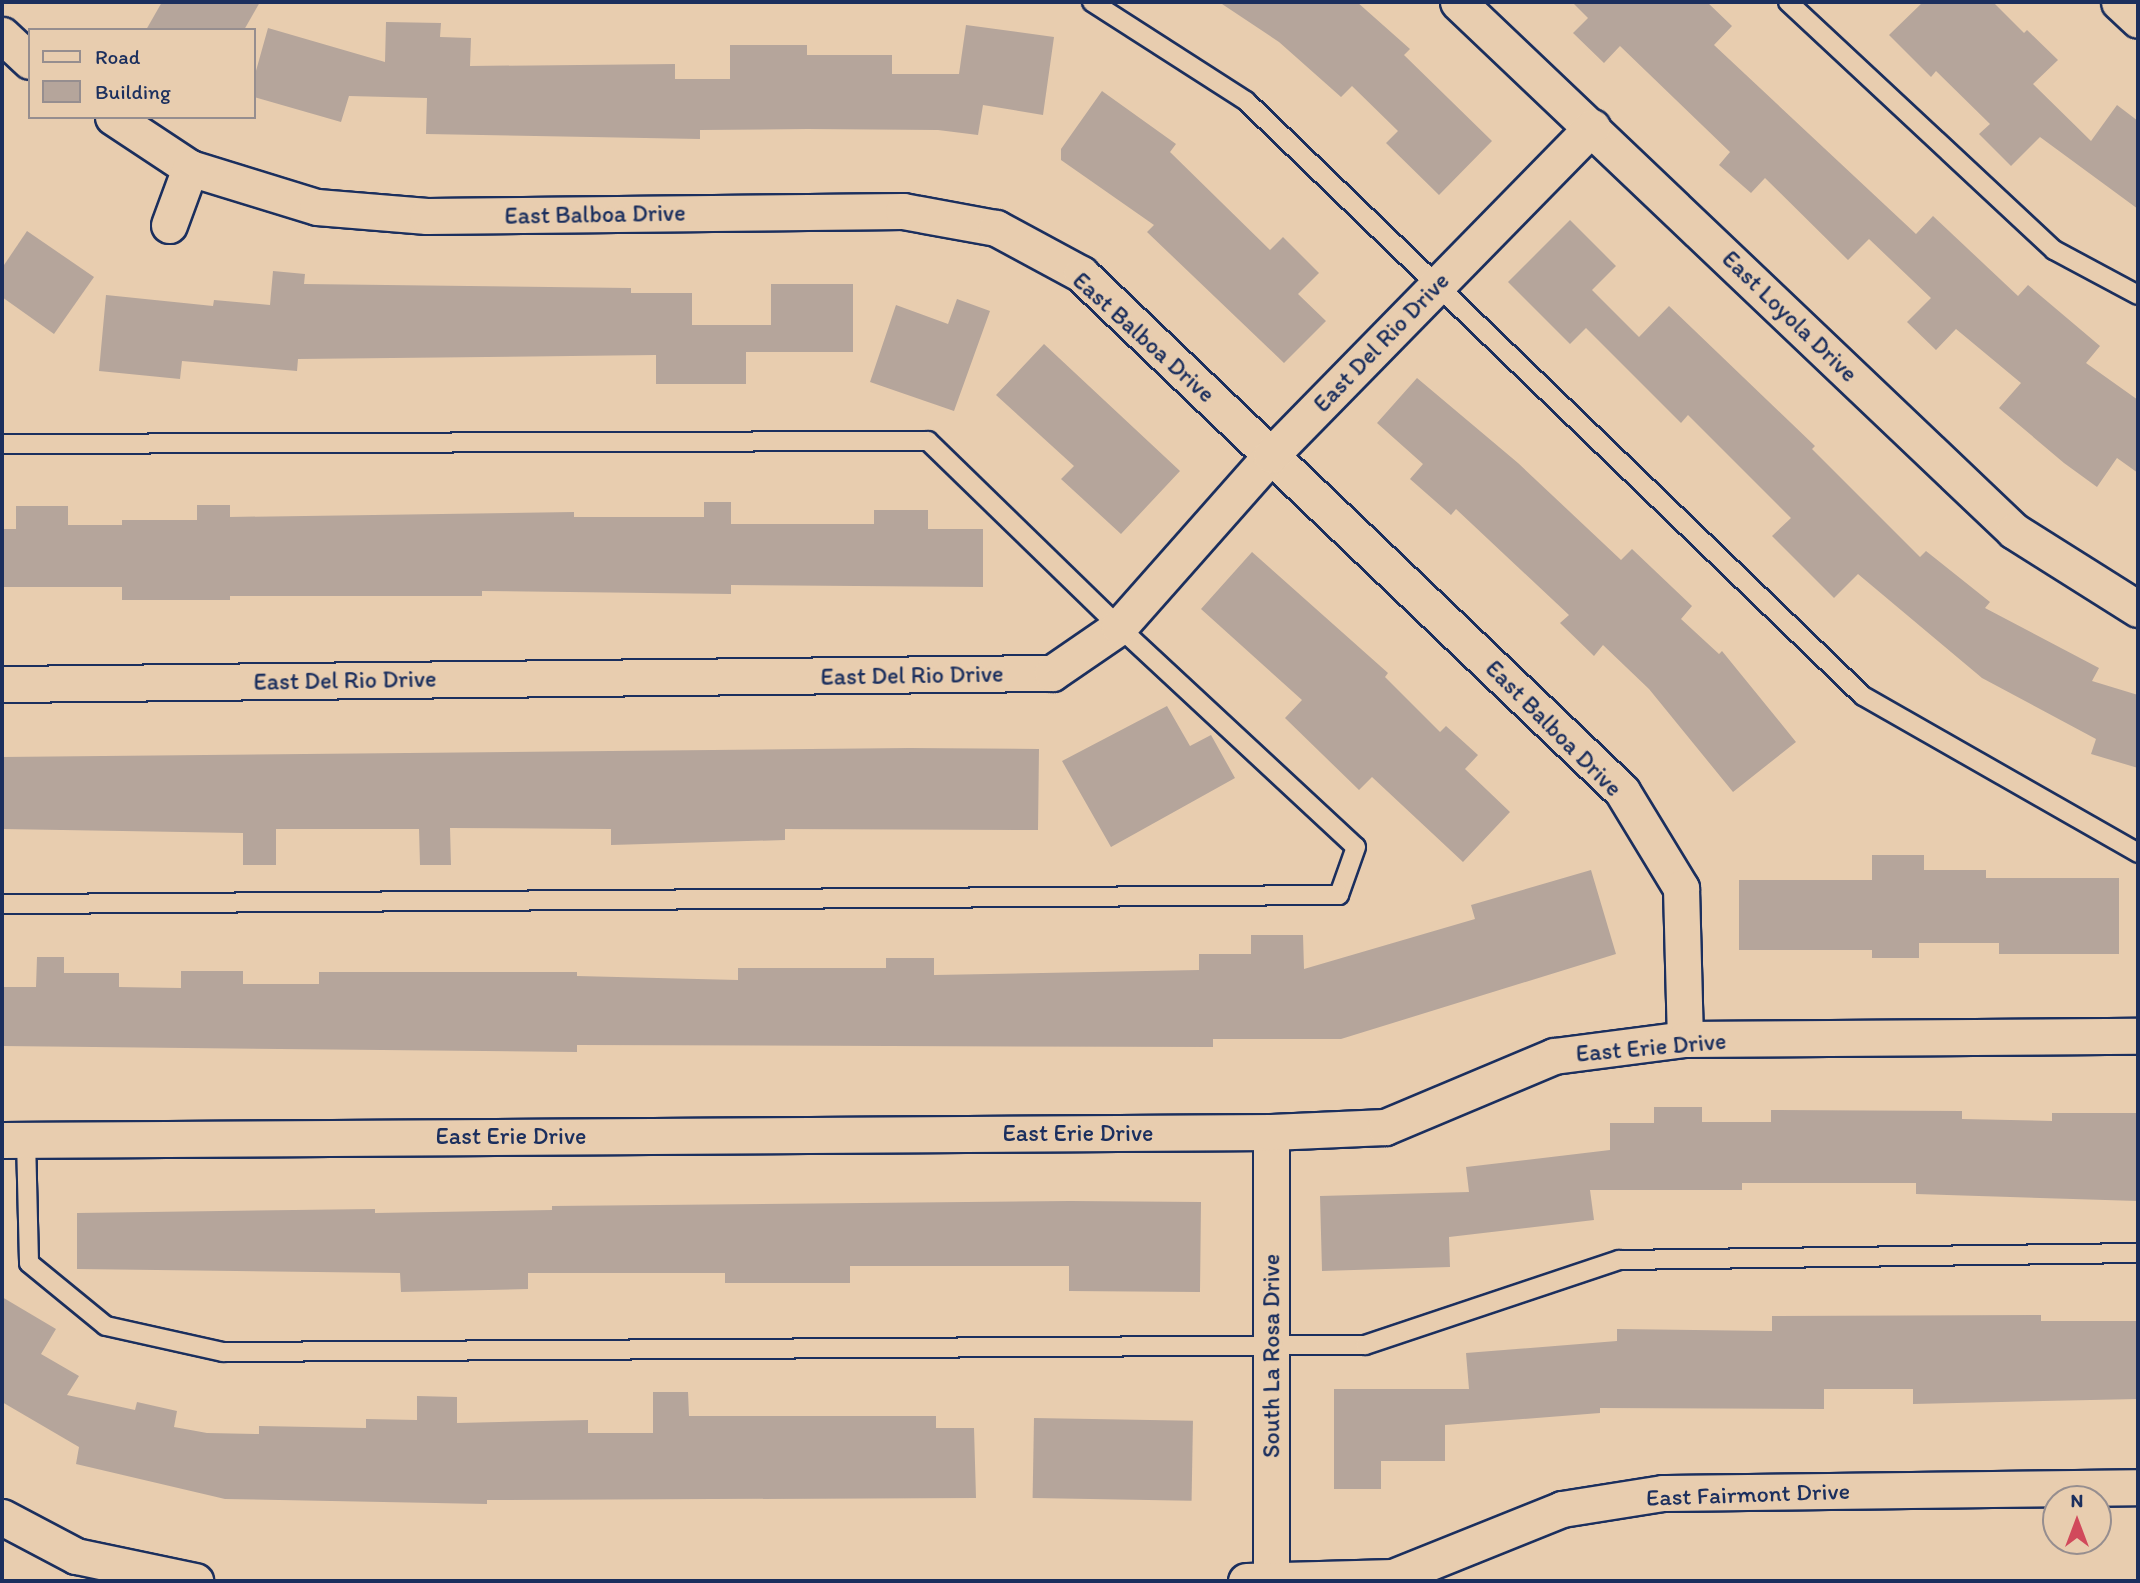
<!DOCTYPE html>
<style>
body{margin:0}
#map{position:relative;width:2140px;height:1583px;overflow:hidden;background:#e8cdaf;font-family:Itim,sans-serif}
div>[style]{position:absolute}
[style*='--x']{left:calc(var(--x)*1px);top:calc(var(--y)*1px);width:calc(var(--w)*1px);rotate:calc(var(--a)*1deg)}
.building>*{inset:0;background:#b5a59b;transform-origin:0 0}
.roads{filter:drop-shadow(2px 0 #1b2f5e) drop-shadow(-2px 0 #1b2f5e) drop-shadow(0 2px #1b2f5e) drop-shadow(0 -2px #1b2f5e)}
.service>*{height:18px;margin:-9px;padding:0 9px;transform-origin:9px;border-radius:9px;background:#e8cdaf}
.minor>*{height:35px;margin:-17.5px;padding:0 17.5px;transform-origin:17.5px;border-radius:17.5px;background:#e8cdaf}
span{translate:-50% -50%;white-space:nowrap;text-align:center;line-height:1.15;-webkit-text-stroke:6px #e8cdaf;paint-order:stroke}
.street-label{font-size:24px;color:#1b2f5e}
.frame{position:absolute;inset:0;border:4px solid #1b2f5e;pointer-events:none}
.legend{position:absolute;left:28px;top:28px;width:228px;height:91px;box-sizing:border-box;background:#e8cdaf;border:2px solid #968e8f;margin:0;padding:9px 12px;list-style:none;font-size:21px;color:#1b2f5e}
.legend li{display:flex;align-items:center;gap:14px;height:35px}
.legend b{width:35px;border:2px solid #968e8f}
.north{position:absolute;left:2042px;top:1485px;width:70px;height:70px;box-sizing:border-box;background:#e8cdaf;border:2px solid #968e8f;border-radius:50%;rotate:0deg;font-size:19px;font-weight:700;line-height:28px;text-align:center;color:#1b2f5e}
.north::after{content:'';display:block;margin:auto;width:24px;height:32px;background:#d1495b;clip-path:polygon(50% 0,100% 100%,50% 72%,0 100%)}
</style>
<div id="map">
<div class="building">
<i style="clip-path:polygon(162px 2px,260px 2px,244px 30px,146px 30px)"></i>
<i style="clip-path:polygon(1219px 2px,1357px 2px,1410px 49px,1404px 55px,1492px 141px,1439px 195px,1386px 143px,1398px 131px,1352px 86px,1341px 97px,1279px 42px)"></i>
<i style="clip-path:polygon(1572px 2px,1707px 2px,1732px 26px,1714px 45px,1916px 234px,1933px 216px,2018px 296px,2028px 285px,2100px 346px,2086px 363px,2138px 400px,2138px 473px,2117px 458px,2097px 487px,2064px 463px,1999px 408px,2021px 383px,1956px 329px,1936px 350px,1907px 322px,1931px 298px,1869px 239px,1848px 260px,1765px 178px,1751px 193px,1719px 165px,1730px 152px,1620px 46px,1604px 63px,1573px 33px,1588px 18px)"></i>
<i style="clip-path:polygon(1923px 2px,1993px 2px,2024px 33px,2027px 30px,2058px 60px,2033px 84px,2091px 141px,2117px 105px,2138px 121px,2138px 209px,2040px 137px,2011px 166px,1979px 134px,1990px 124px,1936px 71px,1931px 77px,1889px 35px)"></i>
<i style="clip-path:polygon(386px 22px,441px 23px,440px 37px,471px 38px,470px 66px,675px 64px,675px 79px,730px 79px,730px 45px,807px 45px,807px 55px,892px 55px,892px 74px,959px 74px,966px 25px,1054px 37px,1043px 115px,983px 105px,978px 135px,938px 130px,807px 129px,700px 130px,700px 139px,426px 134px,427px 98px,349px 96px,341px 122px,254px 97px,254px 78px,268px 28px,385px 62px)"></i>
<i style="clip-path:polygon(1102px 91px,1176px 144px,1170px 152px,1270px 250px,1283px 237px,1319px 273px,1298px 294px,1326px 321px,1284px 363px,1147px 232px,1154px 225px,1061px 160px,1061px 149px)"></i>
<i style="clip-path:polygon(1570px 220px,1616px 266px,1592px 290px,1639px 337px,1669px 306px,1815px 446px,1812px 449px,1920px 557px,1926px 551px,1990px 602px,1985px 608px,2099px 668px,2092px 681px,2138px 695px,2138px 768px,2091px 754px,2096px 739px,1982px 678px,1858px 574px,1834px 598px,1772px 536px,1791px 518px,1688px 415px,1681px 423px,1586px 328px,1570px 344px,1508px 282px)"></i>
<i style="clip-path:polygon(27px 231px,94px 277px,54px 334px,2px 297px,2px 268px)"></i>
<i style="clip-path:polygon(273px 271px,305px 274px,304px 284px,631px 288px,631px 293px,692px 293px,692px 325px,771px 325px,771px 284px,853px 284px,853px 352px,746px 352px,746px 384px,656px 384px,656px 355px,298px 359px,297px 371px,182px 361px,180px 379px,99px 371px,106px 295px,213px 306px,214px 300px,270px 305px)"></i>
<i style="clip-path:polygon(957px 299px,990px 311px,954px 411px,870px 382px,896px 305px,948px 324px)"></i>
<i style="clip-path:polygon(1044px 344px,1180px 471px,1121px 534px,1061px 479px,1074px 466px,996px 395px)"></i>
<i style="clip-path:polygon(1417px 378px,1518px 463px,1621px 560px,1632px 549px,1692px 606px,1681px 619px,1719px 654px,1722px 651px,1796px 742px,1733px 792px,1649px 689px,1603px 645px,1594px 656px,1560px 623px,1569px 615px,1456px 509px,1451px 515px,1410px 479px,1423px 464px,1377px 423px)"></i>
<i style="clip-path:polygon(704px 502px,731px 502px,731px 524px,874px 524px,874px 510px,928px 510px,928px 529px,983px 529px,983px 587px,731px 585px,731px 594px,482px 591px,482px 596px,230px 596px,230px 600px,122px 600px,122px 587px,2px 587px,2px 529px,16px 529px,16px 506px,68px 506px,68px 525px,122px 525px,122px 520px,197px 520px,197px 505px,230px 505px,230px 517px,574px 512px,574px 517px,704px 517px)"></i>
<i style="clip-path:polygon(1252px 552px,1388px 673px,1385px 677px,1440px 732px,1446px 726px,1478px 755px,1465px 769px,1510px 812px,1463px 862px,1372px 777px,1359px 790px,1285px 718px,1302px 700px,1201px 609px)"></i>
<i style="clip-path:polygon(1167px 706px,1190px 746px,1211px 735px,1235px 778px,1111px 847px,1062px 761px)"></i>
<i style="clip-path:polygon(909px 748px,1039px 749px,1038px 830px,785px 829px,785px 840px,611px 845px,611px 829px,450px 828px,451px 865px,420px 865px,419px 829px,276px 829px,276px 865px,243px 865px,243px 833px,2px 829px,2px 757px)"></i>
<i style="clip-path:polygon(1872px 855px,1924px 855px,1924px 870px,1986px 870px,1986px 878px,2119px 878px,2119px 954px,1999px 954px,1999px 943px,1919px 943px,1919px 958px,1872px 958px,1872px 950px,1739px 950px,1739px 880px,1872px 880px)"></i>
<i style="clip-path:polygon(1591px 870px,1616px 954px,1341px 1039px,1213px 1039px,1213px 1047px,577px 1045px,577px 1052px,2px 1046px,2px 987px,36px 987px,37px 957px,64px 957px,64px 973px,119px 973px,119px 987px,181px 988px,181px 971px,243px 971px,243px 984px,319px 984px,319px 972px,577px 972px,577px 976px,738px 980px,738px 968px,886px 968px,886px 958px,934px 958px,934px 975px,1199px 970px,1199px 954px,1251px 954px,1251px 935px,1303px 935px,1304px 969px,1475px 919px,1471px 905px)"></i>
<i style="clip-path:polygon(1654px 1107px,1702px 1107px,1702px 1122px,1771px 1122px,1771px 1110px,1962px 1111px,1962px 1119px,2052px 1121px,2052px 1113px,2138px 1113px,2138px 1201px,1916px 1194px,1916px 1183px,1742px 1183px,1742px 1190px,1590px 1190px,1594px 1220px,1449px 1237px,1450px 1267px,1322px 1271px,1320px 1196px,1469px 1192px,1466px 1167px,1610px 1150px,1610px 1123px,1654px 1123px)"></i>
<i style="clip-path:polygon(1070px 1201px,1201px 1202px,1200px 1292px,1069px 1291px,1069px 1266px,850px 1266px,850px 1283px,725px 1283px,725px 1273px,528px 1273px,528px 1289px,401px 1292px,400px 1273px,77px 1269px,77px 1213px,375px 1209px,375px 1213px,552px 1210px,552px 1206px)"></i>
<i style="clip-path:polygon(2px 1297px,56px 1329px,41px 1354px,79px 1376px,67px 1395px,135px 1410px,137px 1402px,177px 1411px,174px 1427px,207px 1433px,259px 1434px,259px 1426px,366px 1428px,366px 1419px,417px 1420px,417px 1396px,457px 1397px,457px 1423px,588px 1420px,588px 1433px,653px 1433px,653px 1392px,688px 1392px,689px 1416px,936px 1416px,936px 1428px,974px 1428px,976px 1498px,487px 1500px,487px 1504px,225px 1499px,76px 1464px,79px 1447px,2px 1402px)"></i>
<i style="clip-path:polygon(2041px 1315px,2041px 1321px,2138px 1321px,2138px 1399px,1913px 1404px,1913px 1389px,1824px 1389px,1824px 1409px,1600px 1408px,1600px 1413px,1445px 1425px,1445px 1461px,1381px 1461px,1381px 1489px,1334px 1489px,1334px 1389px,1469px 1389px,1466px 1353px,1617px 1341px,1617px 1329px,1772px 1331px,1772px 1316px)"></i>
<i style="left:1034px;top:1418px;width:159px;height:80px;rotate:1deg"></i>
</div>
<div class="roads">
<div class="service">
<i style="--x:1092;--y:2;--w:183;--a:32.7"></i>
<i style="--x:1246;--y:101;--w:857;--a:43.96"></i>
<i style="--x:1863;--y:696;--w:317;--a:29.7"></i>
<i style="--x:1788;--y:2;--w:364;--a:43"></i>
<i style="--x:2054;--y:250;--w:95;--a:28.2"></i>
<i style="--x:2;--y:444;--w:926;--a:-0.19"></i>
<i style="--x:928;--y:441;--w:267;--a:44.2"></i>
<i style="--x:1119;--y:627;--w:323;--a:42.9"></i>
<i style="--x:1356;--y:847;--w:51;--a:109.5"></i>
<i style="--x:1339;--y:895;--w:1337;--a:179.61"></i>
<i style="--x:26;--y:1139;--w:124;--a:88.6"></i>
<i style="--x:29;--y:1263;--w:99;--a:39.3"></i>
<i style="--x:106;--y:1326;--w:120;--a:12.5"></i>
<i style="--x:223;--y:1352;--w:1142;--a:-0.35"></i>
<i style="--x:1365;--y:1345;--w:268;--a:-18.5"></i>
<i style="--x:1619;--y:1260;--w:519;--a:-0.77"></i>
</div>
<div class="minor">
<i style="--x:1458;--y:2;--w:767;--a:43.57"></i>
<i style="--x:2014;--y:531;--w:146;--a:32.2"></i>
<i style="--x:2119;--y:2;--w:26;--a:43"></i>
<i style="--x:2;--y:35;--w:38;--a:43"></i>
<i style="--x:113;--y:117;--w:92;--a:33.5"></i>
<i style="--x:190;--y:168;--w:133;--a:17.1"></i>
<i style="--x:317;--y:207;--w:110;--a:4.7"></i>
<i style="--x:427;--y:216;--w:476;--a:-0.6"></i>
<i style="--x:903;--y:211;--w:95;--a:10.4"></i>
<i style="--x:996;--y:228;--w:97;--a:28.4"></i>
<i style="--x:1081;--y:274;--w:748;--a:43.7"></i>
<i style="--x:1622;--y:791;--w:114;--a:58.7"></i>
<i style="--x:1681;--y:888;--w:151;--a:88.5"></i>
<i style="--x:169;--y:225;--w:61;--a:-69.8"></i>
<i style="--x:2;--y:684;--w:1050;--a:-0.6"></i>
<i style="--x:1052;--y:673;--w:81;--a:-34.5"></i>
<i style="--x:1119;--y:627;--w:230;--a:-48.5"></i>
<i style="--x:1271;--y:455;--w:459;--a:-45.6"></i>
<i style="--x:1271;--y:1132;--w:449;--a:90"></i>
<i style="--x:2;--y:1140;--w:1269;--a:-0.36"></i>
<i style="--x:1271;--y:1132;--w:114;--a:-2.5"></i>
<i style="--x:1385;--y:1127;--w:183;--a:-22.8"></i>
<i style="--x:1554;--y:1056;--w:132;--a:-7.4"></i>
<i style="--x:1685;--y:1039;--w:453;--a:-0.4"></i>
<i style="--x:2;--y:1517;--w:84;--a:27.8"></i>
<i style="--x:76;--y:1556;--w:122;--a:11.9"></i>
<i style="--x:1246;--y:1581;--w:147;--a:-1.6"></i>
<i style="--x:1393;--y:1577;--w:182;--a:-21.9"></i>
<i style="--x:1562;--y:1509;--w:102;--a:-9"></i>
<i style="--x:1663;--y:1493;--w:475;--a:-0.7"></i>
</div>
</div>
<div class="street-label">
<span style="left:595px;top:214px;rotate:-1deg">East Balboa Drive</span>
<span style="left:1790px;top:316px;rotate:44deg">East Loyola Drive</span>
<span style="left:1144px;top:337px;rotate:42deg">East Balboa Drive</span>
<span style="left:1381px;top:342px;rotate:-46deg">East Del Rio Drive</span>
<span style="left:912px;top:675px;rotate:-1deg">East Del Rio Drive</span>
<span style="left:345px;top:680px;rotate:-1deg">East Del Rio Drive</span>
<span style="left:1554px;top:728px;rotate:45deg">East Balboa Drive</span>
<span style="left:1651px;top:1047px;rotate:-5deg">East Erie Drive</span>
<span style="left:1078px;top:1133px">East Erie Drive</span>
<span style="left:511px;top:1136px">East Erie Drive</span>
<span style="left:1271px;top:1356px;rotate:-90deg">South La Rosa Drive</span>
<span style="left:1748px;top:1494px;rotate:-2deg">East Fairmont Drive</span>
</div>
<div class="frame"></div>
<ul class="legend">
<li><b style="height:9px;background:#e8cdaf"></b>Road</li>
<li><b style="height:19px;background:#b5a59b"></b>Building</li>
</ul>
<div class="north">N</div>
</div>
